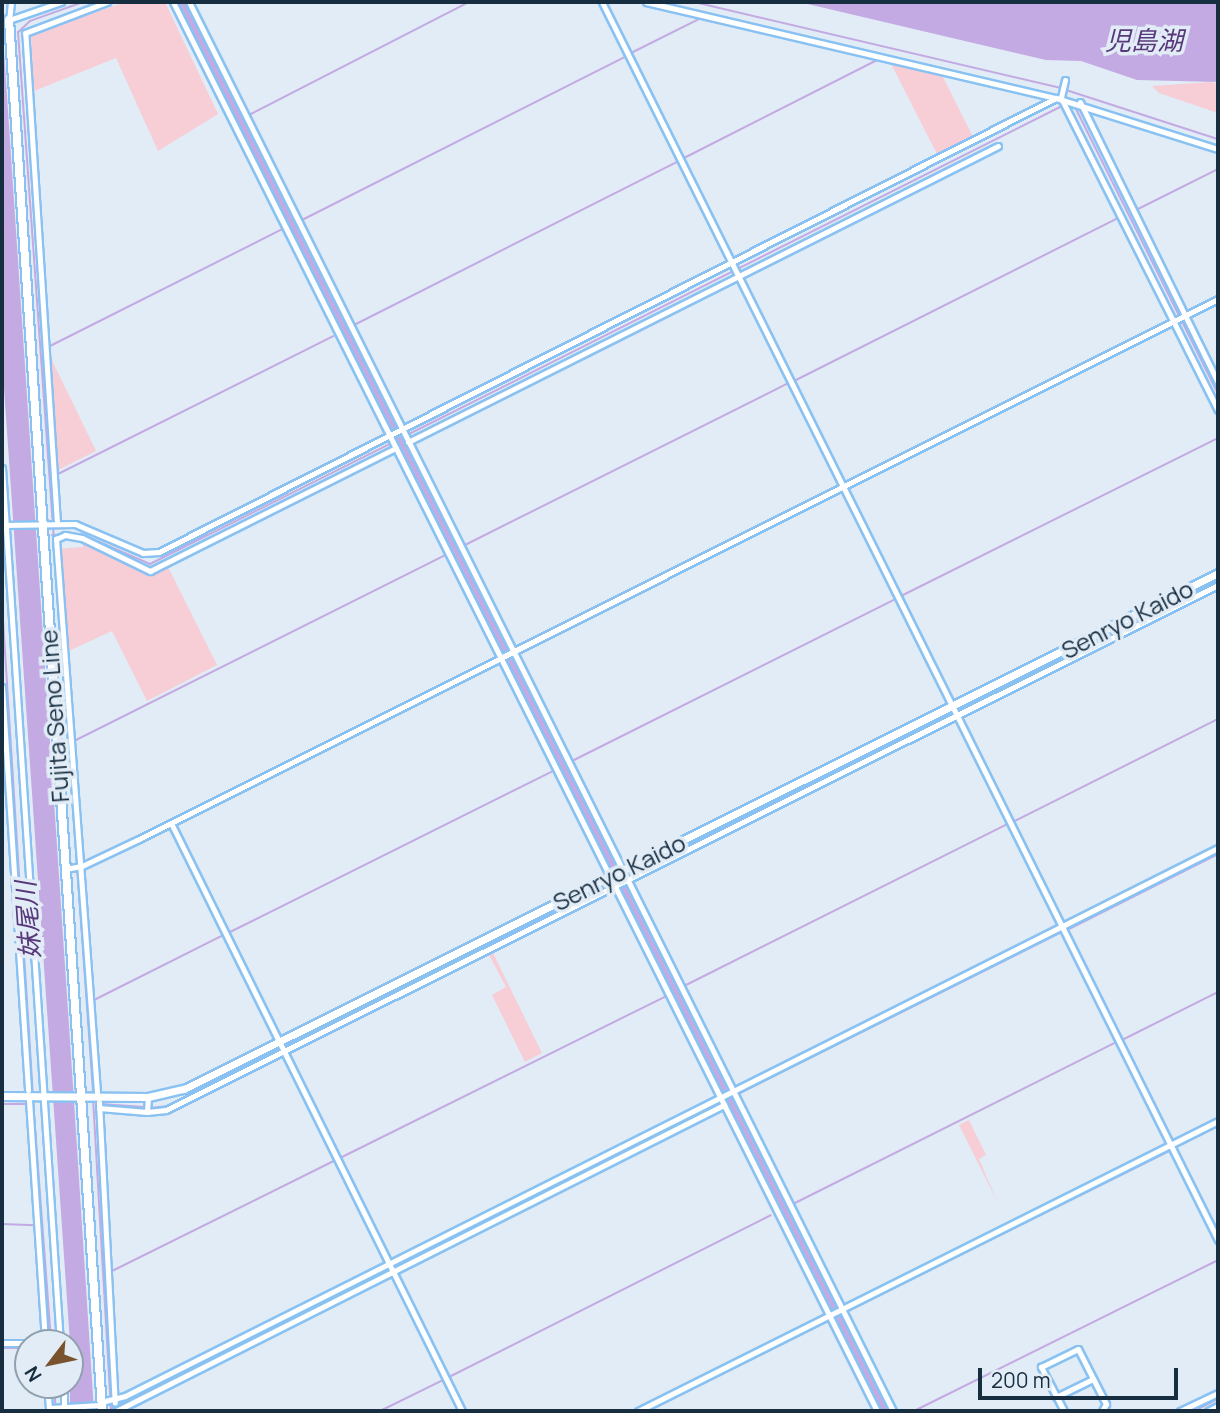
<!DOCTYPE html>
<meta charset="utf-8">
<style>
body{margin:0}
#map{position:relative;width:1220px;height:1413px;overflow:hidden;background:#e1ecf6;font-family:Manrope,"Noto Sans JP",sans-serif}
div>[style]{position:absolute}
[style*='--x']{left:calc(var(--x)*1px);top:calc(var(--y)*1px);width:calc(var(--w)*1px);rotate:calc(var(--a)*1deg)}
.green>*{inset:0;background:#f7cdd6}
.water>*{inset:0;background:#c3aae2}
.stream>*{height:2px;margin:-1px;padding:0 1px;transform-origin:1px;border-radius:1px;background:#c3aae2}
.river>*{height:12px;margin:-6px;padding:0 6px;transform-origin:6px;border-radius:6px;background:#c3aae2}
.roads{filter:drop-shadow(2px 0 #89c2f2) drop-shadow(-2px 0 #89c2f2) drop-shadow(0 2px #89c2f2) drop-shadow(0 -2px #89c2f2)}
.minor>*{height:5px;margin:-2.5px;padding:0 2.5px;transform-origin:2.5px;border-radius:2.5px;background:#fff}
.tertiary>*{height:7px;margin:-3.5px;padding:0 3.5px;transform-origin:3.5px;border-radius:3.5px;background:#fff}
.secondary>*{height:8px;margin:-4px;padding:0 4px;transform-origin:4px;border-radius:4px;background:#fff}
span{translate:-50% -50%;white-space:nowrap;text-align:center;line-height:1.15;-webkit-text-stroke:7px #e1ecf6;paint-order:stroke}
.street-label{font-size:24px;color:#172e41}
.water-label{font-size:26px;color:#58377a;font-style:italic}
.frame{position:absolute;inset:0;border:4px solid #172e41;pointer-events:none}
.north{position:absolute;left:14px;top:1329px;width:70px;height:70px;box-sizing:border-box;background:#e1ecf6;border:2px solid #90a0ae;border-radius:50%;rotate:238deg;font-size:19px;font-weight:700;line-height:28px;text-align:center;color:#172e41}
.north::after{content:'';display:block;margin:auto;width:24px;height:32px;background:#78532d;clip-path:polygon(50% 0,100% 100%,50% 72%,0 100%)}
.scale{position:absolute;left:978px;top:1368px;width:200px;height:32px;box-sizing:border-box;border:4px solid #172e41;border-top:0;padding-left:9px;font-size:21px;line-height:24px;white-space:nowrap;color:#172e41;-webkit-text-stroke:5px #e1ecf6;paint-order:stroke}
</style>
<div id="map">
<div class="green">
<i style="clip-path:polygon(125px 2px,165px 2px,218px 114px,158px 151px,116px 58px,34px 91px,31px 35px)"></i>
<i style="clip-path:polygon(888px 58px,941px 73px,974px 139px,938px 156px)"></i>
<i style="clip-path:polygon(1211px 82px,1218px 84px,1218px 113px,1159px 93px,1152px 86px)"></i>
<i style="clip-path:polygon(47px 350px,96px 451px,58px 470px,56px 470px)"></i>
<i style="clip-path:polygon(83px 541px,152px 573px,167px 565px,217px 665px,147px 701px,112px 631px,64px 653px,57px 549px,83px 547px)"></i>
<i style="clip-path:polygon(492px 951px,542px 1053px,525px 1062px,492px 995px,506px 987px,488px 953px)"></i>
<i style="clip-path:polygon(969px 1120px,986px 1155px,979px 1159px,997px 1201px,959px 1125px)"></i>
</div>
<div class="water">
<i style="clip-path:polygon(799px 2px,1218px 2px,1218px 82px,1137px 80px,1081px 61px,1046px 60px)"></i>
<i style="clip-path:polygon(2px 21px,73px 1086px,94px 1411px,70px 1411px,70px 1343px,2px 359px)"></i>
</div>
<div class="stream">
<i style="--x:83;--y:2;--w:56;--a:160.3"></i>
<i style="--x:30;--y:21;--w:16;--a:137"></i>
<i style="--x:18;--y:32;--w:1063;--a:85.95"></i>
<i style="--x:694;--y:2;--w:377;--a:13.2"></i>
<i style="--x:631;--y:53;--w:78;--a:-26.6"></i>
<i style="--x:1066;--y:90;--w:160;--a:17.9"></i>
<i style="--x:1074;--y:105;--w:323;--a:63.5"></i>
<i style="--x:249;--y:115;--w:247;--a:-27.2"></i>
<i style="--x:684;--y:158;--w:221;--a:-26.9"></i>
<i style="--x:1136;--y:210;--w:92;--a:-26.6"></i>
<i style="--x:302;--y:220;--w:363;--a:-26.8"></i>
<i style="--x:290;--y:225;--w:7;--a:-27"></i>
<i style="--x:1180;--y:322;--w:42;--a:-26.6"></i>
<i style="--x:354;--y:325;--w:363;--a:-26.8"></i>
<i style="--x:344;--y:331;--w:6;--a:-31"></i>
<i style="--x:48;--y:347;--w:261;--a:-26.7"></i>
<i style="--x:794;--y:381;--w:363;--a:-26.7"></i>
<i style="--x:407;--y:435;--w:733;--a:-26.67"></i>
<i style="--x:56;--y:475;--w:310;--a:-26.6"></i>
<i style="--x:847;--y:488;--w:361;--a:-26.5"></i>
<i style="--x:52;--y:535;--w:29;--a:-2"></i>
<i style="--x:81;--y:534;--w:75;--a:23.5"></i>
<i style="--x:150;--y:564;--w:266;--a:-26.6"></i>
<i style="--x:463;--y:546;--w:362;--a:-26.6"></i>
<i style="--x:901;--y:596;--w:354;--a:-26.5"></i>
<i style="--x:2;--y:604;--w:488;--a:86.4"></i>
<i style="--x:517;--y:653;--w:363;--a:-26.5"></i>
<i style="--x:74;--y:741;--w:414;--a:-26.6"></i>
<i style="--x:572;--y:761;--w:361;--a:-26.6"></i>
<i style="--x:560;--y:767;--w:7;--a:-27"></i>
<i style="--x:1013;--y:822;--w:229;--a:-26.7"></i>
<i style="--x:641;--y:868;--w:644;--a:-26.45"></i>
<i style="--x:85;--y:869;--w:51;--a:-26.6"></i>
<i style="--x:1067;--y:930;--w:169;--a:-26.7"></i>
<i style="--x:230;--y:932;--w:359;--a:-26.5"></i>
<i style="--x:684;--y:986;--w:362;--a:-26.6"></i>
<i style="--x:674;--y:992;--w:6;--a:-31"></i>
<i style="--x:94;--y:1000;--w:144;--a:-26.7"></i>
<i style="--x:1122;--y:1040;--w:107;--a:-26.6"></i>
<i style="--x:738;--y:1094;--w:362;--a:-26.6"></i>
<i style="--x:93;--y:1098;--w:298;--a:86.7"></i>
<i style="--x:33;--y:1101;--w:243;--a:85.7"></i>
<i style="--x:2;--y:1104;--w:24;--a:0"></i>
<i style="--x:101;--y:1104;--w:43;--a:4"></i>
<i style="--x:150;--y:1108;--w:18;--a:-6"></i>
<i style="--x:168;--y:1106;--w:481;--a:-26.7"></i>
<i style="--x:1176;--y:1147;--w:47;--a:-26.6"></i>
<i style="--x:340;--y:1158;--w:362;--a:-26.4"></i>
<i style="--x:793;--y:1204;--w:362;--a:-26.6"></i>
<i style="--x:2;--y:1224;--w:33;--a:2"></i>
<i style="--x:112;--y:1271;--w:248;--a:-26.4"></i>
<i style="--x:847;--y:1311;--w:362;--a:-26.4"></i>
<i style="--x:2;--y:1348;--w:26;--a:0"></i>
<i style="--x:449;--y:1377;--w:360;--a:-26.7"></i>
<i style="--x:54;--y:1385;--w:26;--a:86"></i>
<i style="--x:110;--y:1402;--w:9;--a:84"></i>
<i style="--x:111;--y:1409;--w:678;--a:-26.75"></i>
<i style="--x:380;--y:1411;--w:70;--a:-26.2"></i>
<i style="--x:646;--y:1411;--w:200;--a:-26.7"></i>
<i style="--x:914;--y:1411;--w:339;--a:-26.4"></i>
<i style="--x:1194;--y:1411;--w:27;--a:-27"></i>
</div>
<div class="river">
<i style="--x:183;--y:2;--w:963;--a:63.54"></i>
<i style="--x:626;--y:892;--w:581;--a:63.3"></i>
</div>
<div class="roads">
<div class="minor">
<i style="--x:11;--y:2;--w:18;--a:96"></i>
<i style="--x:9;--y:20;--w:55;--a:-19.1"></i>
<i style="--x:173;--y:2;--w:1575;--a:63.45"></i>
<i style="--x:189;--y:2;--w:1575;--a:63.45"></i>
<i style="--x:602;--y:2;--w:1383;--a:63.55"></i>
<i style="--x:646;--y:2;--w:421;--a:13.2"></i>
<i style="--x:1065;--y:80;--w:18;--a:103"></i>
<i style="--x:1061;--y:98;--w:349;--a:63.3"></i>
<i style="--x:1080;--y:102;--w:313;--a:63.8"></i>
<i style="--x:408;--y:442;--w:660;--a:-26.64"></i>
<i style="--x:2;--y:468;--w:877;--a:86.21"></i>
<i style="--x:57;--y:523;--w:491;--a:-93.7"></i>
<i style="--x:25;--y:33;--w:88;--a:-20.7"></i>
<i style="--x:2;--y:525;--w:73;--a:-0.8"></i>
<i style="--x:75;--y:524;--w:74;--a:23.1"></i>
<i style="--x:143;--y:553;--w:16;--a:-4"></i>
<i style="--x:159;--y:552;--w:1005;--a:-26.85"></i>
<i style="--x:1056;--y:98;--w:170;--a:17.5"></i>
<i style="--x:2;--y:687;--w:404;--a:86.3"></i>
<i style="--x:171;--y:823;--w:656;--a:63.67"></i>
<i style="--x:65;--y:869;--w:17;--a:-10"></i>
<i style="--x:82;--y:866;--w:63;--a:-25.3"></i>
<i style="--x:139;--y:839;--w:1207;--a:-26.59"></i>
<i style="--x:97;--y:1092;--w:555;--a:-94.24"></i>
<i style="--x:56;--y:539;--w:10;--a:-24"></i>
<i style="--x:65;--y:535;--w:17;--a:10"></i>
<i style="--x:82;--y:538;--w:76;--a:25.9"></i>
<i style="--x:150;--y:571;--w:275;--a:-26.6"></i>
<i style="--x:148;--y:1097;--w:15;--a:94"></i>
<i style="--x:147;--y:1112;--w:19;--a:-6"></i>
<i style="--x:166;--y:1110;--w:1176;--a:-26.52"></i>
<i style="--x:29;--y:1100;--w:244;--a:86.2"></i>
<i style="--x:99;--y:1102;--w:301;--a:87"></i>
<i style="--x:99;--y:1108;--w:48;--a:4.8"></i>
<i style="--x:2;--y:1343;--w:26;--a:0"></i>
<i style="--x:47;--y:1385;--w:25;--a:85"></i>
<i style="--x:64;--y:1385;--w:26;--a:90"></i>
<i style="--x:1056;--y:1397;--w:41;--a:-25.9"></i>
<i style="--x:101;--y:1402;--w:25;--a:-14"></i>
<i style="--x:125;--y:1396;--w:1223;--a:-26.63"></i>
<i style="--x:49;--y:1408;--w:52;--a:-3.3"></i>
<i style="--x:116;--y:1411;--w:681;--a:-26.72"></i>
<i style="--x:638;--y:1411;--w:648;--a:-26.57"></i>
<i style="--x:1064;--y:1411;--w:50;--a:-117.6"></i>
<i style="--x:1041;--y:1367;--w:41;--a:-25.9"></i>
<i style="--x:1078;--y:1349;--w:62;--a:63"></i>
<i style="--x:1106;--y:1404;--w:8;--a:120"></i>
<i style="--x:1180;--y:1411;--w:42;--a:-25.3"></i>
<i style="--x:1208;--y:1411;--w:11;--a:-27"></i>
</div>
<div class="tertiary">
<i style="--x:2;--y:1096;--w:146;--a:0.4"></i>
<i style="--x:148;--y:1097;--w:37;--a:-13"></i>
<i style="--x:184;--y:1089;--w:1156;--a:-26.52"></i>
</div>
<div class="secondary">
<i style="--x:9;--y:20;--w:1394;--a:86.17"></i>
</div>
</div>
<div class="street-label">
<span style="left:1127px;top:619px;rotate:-27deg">Senryo Kaido</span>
<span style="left:54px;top:716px;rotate:-94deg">Fujita Seno Line</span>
<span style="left:619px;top:872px;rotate:-26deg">Senryo Kaido</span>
</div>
<div class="water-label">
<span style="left:1144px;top:41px">児島湖</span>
<span style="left:28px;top:920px;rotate:-94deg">妹尾川</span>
</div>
<div class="frame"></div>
<div class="north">N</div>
<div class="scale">200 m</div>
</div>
